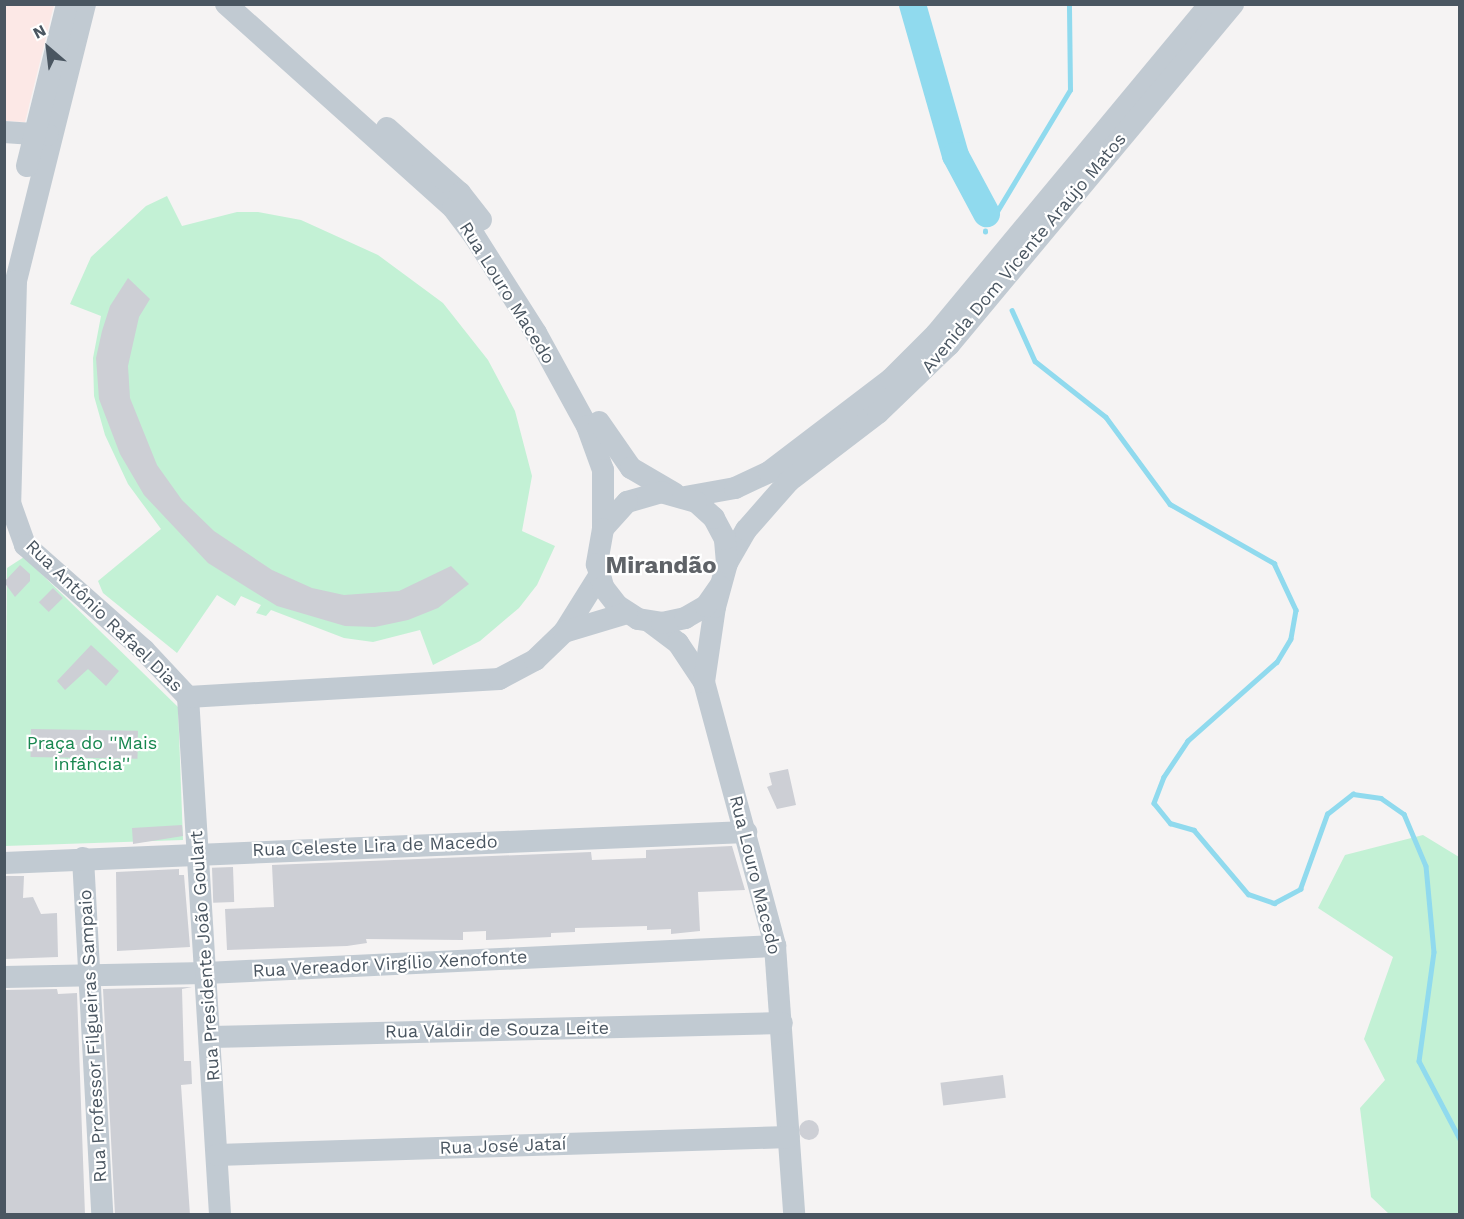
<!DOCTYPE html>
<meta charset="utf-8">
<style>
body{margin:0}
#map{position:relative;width:1464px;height:1219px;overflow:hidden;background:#f5f3f3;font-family:"Work Sans",sans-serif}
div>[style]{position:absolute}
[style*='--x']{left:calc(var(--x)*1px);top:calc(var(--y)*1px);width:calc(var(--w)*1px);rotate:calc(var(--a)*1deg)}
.medical>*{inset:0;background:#fce8e6}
.green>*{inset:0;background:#c3f1d5}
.stream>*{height:4.5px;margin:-2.25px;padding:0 2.25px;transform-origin:2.25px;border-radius:2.25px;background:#90daee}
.river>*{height:27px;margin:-13.5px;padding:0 13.5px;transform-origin:13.5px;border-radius:13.5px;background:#90daee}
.building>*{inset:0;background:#cdcfd5;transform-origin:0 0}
.round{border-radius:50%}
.minor>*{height:22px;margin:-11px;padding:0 11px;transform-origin:11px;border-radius:11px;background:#c1cad2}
span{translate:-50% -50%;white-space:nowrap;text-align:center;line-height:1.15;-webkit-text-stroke:4.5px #fff;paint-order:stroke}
.street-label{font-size:18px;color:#4a5661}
.park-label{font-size:18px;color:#17864f}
.district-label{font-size:24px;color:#5f6368;font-weight:700}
.frame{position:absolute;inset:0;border:6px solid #4a5661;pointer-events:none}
.north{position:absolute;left:18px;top:18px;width:60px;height:60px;-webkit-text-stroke:4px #fff;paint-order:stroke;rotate:332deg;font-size:16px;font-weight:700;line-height:24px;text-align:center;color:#4a5661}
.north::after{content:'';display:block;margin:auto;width:21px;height:27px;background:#4a5661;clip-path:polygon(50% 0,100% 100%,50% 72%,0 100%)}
</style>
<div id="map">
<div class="medical">
<i style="clip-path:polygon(4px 5px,54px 5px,25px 122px,5px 121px)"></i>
</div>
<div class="green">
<i style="clip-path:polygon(167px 196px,182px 226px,237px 212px,258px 212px,301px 220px,378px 255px,443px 303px,488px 360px,515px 411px,532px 476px,522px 531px,555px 546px,537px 585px,519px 608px,480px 641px,433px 665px,420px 630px,373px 642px,344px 638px,271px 610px,266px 616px,256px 613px,261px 605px,241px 596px,235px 606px,217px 595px,177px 653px,103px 593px,98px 581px,161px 529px,128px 484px,105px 435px,94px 396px,93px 358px,101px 316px,70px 304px,91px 257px,146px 206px)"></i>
<i style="clip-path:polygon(24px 557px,178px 707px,183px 840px,5px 846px,7px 568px)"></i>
<i style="clip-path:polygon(1423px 835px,1459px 857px,1459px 1214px,1389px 1214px,1371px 1197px,1360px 1108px,1385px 1080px,1364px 1039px,1393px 957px,1318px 908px,1345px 855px)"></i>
</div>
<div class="stream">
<i style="--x:993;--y:218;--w:149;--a:-59"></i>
<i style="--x:1070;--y:90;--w:86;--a:-90.7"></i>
<i style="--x:985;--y:232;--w:1;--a:-90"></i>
<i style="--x:1012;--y:310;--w:56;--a:65.7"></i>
<i style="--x:1035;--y:361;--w:90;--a:38.3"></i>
<i style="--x:1106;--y:417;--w:108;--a:53.7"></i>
<i style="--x:1170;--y:504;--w:120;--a:29.6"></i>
<i style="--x:1274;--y:563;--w:52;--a:64.9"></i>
<i style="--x:1296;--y:610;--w:29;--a:100"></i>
<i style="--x:1291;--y:639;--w:27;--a:121"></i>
<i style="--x:1277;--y:662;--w:119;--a:138.4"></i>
<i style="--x:1188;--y:741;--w:43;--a:123.7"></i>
<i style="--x:1164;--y:777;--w:28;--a:111"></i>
<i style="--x:1154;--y:803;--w:26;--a:51"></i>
<i style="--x:1170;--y:823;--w:25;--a:16"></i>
<i style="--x:1194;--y:830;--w:84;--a:49.8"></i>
<i style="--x:1248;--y:894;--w:28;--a:19"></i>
<i style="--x:1274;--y:903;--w:30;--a:-28"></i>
<i style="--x:1300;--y:889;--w:80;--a:-70.2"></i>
<i style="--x:1327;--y:814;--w:33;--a:-38"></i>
<i style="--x:1353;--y:794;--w:28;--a:8"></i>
<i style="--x:1381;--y:798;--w:28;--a:35"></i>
<i style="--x:1404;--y:814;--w:56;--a:67.1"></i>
<i style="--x:1426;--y:866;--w:86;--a:84.7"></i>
<i style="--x:1434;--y:952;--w:110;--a:97.8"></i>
<i style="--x:1419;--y:1061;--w:88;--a:62.3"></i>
</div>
<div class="river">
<i style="--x:912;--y:4;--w:157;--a:74.1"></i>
<i style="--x:955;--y:155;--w:66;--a:61.9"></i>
</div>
<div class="building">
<i style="clip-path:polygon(128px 278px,150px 299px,139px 317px,128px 366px,130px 398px,157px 465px,182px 500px,214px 531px,272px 570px,312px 588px,344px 595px,399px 591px,451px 566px,469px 584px,438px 608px,408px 620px,375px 627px,345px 626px,277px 606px,208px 563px,144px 495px,120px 454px,99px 399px,96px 358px,102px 331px,110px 306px)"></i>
<i style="clip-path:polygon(20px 565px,30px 574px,30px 581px,15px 597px,4px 582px)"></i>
<i style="left:53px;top:588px;width:14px;height:20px;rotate:45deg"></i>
<i style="clip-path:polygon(91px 645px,119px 671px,106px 686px,88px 669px,65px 690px,57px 681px)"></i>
<i style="left:31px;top:729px;width:107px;height:28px;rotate:1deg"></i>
<i style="clip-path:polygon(788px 769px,796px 805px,777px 809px,767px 787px,772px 785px,769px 773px)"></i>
<i style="clip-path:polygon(182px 825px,183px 836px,133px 844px,132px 828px)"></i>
<i style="clip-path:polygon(732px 846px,745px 890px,698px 892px,700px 931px,671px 934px,671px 929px,647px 930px,647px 926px,575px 928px,575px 932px,551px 933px,551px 937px,486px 940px,486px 931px,463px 932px,463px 940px,366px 939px,367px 943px,347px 946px,227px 950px,225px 909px,274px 907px,272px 865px,591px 852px,592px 860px,646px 858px,646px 850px)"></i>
<i style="left:233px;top:867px;width:35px;height:21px;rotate:88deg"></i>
<i style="clip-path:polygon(179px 869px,179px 875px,184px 875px,190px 947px,117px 951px,116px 872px)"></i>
<i style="clip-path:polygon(4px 876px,24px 876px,23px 898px,33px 897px,41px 914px,57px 913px,58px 957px,4px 959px)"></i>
<i style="clip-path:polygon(192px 987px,182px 989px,184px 1061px,191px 1061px,192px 1084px,181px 1085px,190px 1215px,115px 1215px,103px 989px)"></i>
<i style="clip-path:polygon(57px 989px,58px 994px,77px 993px,85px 1215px,9px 1215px,4px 1212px,4px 990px)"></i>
<i style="left:1003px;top:1075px;width:23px;height:63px;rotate:83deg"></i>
<i class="round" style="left:799px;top:1120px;width:20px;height:20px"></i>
</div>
<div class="minor">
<i style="--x:85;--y:4;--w:285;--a:104"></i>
<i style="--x:16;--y:281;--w:222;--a:91.5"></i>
<i style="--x:10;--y:503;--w:45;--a:70.3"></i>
<i style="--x:25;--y:545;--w:159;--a:41.4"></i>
<i style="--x:144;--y:650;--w:64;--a:46.9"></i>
<i style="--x:188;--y:697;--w:518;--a:86.46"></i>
<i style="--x:226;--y:4;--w:305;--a:41.9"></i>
<i style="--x:453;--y:208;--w:36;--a:53"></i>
<i style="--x:475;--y:237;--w:114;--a:57.6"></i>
<i style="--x:536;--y:333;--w:106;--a:61.3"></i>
<i style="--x:587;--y:426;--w:47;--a:70"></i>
<i style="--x:603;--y:470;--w:59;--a:90"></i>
<i style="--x:387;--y:128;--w:98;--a:41.7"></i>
<i style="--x:460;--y:193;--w:34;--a:52"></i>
<i style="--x:4;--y:132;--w:44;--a:3.9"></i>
<i style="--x:27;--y:166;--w:167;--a:-76.1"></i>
<i style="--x:599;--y:422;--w:56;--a:55.2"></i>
<i style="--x:631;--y:468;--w:50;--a:30.2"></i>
<i style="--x:685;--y:497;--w:51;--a:-10.2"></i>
<i style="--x:735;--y:488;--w:38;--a:-25"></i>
<i style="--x:769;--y:472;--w:153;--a:-37.3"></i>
<i style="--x:891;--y:379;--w:64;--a:-45"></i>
<i style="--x:936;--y:334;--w:429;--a:-50.3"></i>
<i style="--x:727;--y:563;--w:38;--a:-60"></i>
<i style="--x:746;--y:530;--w:65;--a:-48.7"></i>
<i style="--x:789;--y:481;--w:112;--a:-37.4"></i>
<i style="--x:878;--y:413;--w:98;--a:-43.8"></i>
<i style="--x:949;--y:345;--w:444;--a:-50.2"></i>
<i style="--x:650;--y:622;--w:35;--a:37"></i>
<i style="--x:678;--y:643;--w:47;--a:56.3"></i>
<i style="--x:704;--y:682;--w:273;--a:74.9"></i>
<i style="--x:775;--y:946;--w:269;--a:85.9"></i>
<i style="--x:564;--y:632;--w:66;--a:-58"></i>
<i style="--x:704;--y:682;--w:76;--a:-81.7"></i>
<i style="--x:715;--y:607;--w:46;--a:-74.7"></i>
<i style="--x:727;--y:563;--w:24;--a:-95"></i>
<i style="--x:725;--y:539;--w:24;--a:-118"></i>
<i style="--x:714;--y:518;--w:24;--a:-138"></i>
<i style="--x:696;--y:502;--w:35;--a:-164"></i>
<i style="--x:662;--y:492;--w:36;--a:164"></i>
<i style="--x:627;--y:502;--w:36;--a:132"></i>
<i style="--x:603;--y:529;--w:36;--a:100"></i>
<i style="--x:597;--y:564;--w:24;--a:75"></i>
<i style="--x:603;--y:587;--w:24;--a:52"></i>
<i style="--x:618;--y:606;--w:24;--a:33"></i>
<i style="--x:638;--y:619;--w:24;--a:9"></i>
<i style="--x:662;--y:623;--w:24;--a:-12"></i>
<i style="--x:685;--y:618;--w:24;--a:-30"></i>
<i style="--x:706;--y:606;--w:24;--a:-55"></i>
<i style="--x:188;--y:697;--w:312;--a:-3.3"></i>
<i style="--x:499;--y:679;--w:41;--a:-27.8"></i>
<i style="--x:535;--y:660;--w:40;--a:-44"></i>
<i style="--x:564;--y:632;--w:66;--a:-16.8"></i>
<i style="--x:83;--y:858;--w:357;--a:86.9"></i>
<i style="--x:4;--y:863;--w:743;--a:-2.39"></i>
<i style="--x:4;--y:977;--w:202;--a:-1.1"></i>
<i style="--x:206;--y:973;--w:570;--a:-2.72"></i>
<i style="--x:211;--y:1037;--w:571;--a:-1.4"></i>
<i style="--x:217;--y:1155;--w:572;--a:-1.8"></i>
</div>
<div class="street-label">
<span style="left:1024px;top:253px;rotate:-50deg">Avenida Dom Vicente Araújo Matos</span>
<span style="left:507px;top:293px;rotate:58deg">Rua Louro Macedo</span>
<span style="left:104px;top:616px;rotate:44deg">Rua Antônio Rafael Dias</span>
<span style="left:375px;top:846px;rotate:-2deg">Rua Celeste Lira de Macedo</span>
<span style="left:755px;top:875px;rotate:76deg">Rua Louro Macedo</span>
<span style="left:205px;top:956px;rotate:-94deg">Rua Presidente João Goulart</span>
<span style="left:390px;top:964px;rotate:-3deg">Rua Vereador Virgílio Xenofonte</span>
<span style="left:497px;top:1030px;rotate:-1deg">Rua Valdir de Souza Leite</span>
<span style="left:93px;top:1036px;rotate:-93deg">Rua Professor Filgueiras Sampaio</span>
<span style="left:503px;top:1146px;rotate:-2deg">Rua José Jataí</span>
</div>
<div class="park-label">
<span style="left:92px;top:754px">Praça do ''Mais<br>infância''</span>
</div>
<div class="district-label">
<span style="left:661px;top:566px">Mirandão</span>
</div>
<div class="frame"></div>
<div class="north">N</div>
</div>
